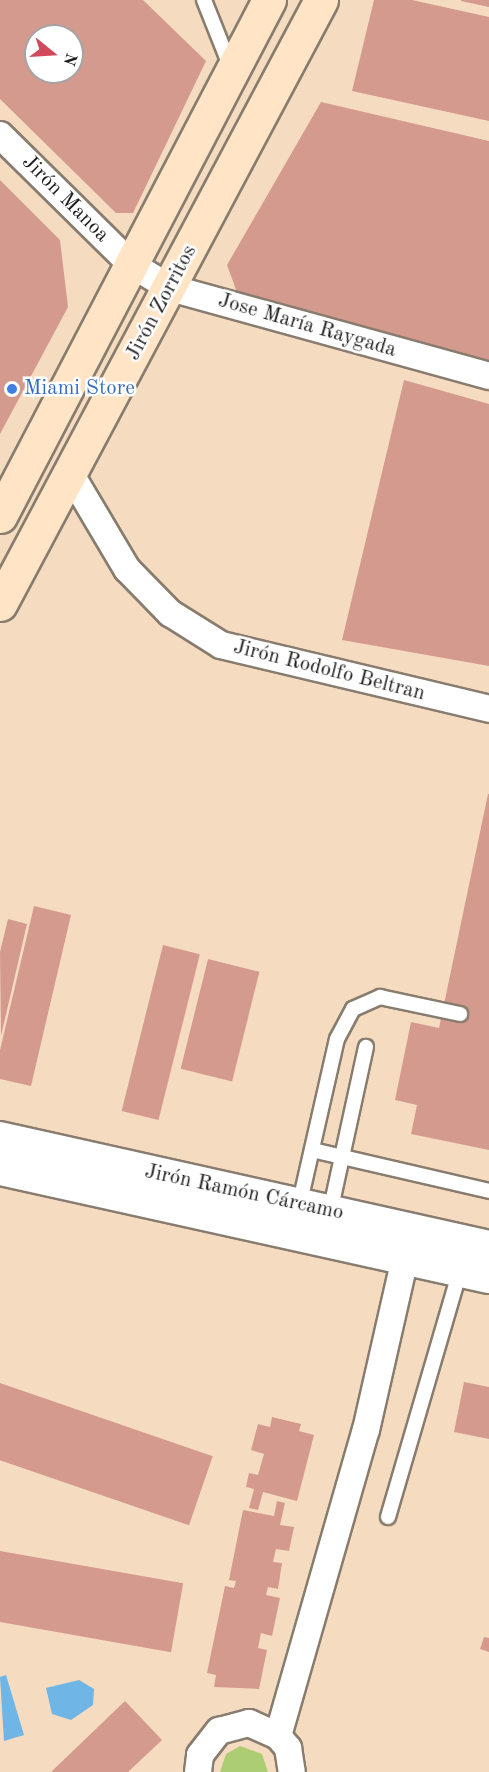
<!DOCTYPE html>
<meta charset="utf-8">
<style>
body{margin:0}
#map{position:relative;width:489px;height:1772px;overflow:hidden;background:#f5dcc0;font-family:"Old Standard TT",serif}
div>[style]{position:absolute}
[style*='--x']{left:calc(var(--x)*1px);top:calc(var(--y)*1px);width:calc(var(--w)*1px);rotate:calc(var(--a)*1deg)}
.green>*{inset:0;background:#adcd75}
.water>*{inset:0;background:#6fb5e6}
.building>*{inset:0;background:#d49a8e;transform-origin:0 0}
.roads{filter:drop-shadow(2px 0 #887c6e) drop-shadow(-2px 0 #887c6e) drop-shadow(0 2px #887c6e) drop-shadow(0 -2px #887c6e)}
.service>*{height:14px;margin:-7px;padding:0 7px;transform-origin:7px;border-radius:7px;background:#fff}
.minor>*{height:26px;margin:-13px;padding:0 13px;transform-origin:13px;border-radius:13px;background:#fff}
.tertiary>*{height:32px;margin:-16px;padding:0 16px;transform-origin:16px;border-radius:16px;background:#fff}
.secondary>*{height:33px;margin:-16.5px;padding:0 16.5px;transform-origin:16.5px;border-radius:16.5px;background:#ffe4c6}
.dots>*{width:16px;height:16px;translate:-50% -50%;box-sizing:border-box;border:3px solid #fff;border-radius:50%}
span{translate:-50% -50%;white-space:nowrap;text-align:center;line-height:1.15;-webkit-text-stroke:5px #fff;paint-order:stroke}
.street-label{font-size:21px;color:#1c1c1c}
.shop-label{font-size:21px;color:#366cbe}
.left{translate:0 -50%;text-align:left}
.north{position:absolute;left:24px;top:24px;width:60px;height:60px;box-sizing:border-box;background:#fff;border:2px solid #a4a4a4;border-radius:50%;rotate:108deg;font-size:16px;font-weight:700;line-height:24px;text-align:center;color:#1c1c1c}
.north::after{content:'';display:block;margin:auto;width:21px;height:27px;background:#d1495b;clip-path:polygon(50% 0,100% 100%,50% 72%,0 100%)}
</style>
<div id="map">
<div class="green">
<i style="clip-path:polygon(240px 1746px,262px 1754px,268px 1772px,220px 1772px,226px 1754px)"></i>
</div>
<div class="water">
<i style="clip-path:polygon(6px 1675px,24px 1735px,4px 1741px,0 1677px)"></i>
<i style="clip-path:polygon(79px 1680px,94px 1689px,93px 1705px,71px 1720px,52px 1714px,46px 1688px)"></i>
</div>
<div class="building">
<i style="clip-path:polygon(evenodd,0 0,143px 0,206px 61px,133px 213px,116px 213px,0 99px,0 0,36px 36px,72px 36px,72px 72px,36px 72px,36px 36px)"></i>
<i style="clip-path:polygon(374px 0,412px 0,489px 17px,489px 121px,352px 91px)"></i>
<i style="clip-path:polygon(489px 0,489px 7px,461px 1px,461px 0)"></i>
<i style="clip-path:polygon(321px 102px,489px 141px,489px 367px,239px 298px,227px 265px)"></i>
<i style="clip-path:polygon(0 180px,60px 240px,68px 307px,0 434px)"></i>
<i style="clip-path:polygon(404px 380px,489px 404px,489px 666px,342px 640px)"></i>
<i style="clip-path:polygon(488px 794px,489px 794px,489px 1150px,411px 1134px,417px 1105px,395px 1100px,411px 1022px,439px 1028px)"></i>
<i style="clip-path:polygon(34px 906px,71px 915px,31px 1086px,0 1079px,0 1050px)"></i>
<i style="clip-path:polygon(8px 919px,27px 924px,1px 1036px,0 952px)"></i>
<i style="left:163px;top:945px;width:38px;height:171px;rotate:14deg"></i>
<i style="left:208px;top:959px;width:53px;height:113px;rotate:14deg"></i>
<i style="clip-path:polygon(464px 1382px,489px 1387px,489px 1439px,454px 1432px)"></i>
<i style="left:0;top:1383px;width:225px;height:73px;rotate:19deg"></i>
<i style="clip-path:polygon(272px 1417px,301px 1424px,299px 1431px,314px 1435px,297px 1501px,263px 1492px,258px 1510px,249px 1508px,254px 1489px,246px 1487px,249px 1473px,258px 1475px,264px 1454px,251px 1450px,258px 1424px,270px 1427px)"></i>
<i style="clip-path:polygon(277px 1501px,285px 1503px,280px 1525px,294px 1527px,289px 1551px,276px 1549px,273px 1562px,282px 1563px,278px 1589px,268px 1587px,266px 1595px,280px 1598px,272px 1636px,261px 1633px,258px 1648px,267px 1650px,259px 1689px,214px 1687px,216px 1675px,207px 1673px,225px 1586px,234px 1588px,236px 1581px,229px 1580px,243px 1510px,274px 1516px)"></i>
<i style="left:0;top:1551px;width:186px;height:70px;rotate:10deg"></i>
<i style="clip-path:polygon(484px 1637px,489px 1638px,489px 1652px,480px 1649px)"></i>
<i style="clip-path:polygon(125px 1701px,162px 1740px,128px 1772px,51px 1772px)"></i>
</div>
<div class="roads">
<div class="service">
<i style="--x:204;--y:0;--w:73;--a:68.3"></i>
<i style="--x:312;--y:1150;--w:182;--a:13"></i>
<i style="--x:299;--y:1206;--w:171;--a:-77.2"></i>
<i style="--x:337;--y:1039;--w:34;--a:-62"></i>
<i style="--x:353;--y:1009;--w:30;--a:-24"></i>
<i style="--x:380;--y:997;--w:82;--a:12"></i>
<i style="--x:330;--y:1212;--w:169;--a:-77.7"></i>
<i style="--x:388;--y:1517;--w:256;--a:-73.7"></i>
</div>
<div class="minor">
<i style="--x:0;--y:135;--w:184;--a:44.6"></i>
<i style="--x:131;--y:264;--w:46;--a:31.6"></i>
<i style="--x:170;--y:288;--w:331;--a:15.4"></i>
<i style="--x:70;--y:473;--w:112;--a:59.3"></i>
<i style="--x:127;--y:569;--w:62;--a:45.7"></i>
<i style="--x:170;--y:613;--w:60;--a:32.1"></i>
<i style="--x:221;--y:645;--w:276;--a:13.4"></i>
<i style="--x:278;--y:1736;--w:318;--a:-74"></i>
<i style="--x:366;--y:1430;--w:175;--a:-77.2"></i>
<i style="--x:198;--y:1772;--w:17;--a:-83"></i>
<i style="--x:200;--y:1755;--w:31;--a:-52"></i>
<i style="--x:219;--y:1731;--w:31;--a:-15"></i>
<i style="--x:249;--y:1723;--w:32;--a:24"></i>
<i style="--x:278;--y:1736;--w:16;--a:50"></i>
<i style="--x:288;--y:1748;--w:24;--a:81"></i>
</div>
<div class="tertiary">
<i style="--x:0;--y:1138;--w:501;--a:12.57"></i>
<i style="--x:0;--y:1169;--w:501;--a:12.45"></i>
</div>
<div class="secondary">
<i style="--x:0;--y:516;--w:582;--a:-62.47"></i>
<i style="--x:0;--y:604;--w:684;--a:-62.01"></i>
</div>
</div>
<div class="dots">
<i style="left:12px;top:389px;background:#3f7fe0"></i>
</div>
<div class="street-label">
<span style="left:65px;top:199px;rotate:45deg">Jirón Manoa</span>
<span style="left:162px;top:303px;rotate:-62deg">Jirón Zorritos</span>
<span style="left:307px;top:326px;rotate:16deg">Jose María Raygada</span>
<span style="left:329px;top:671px;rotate:14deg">Jirón Rodolfo Beltran</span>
<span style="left:244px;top:1193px;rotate:12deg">Jirón Ramón Cárcamo</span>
</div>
<div class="shop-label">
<span class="left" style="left:24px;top:389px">Miami Store</span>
</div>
<div class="north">N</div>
</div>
